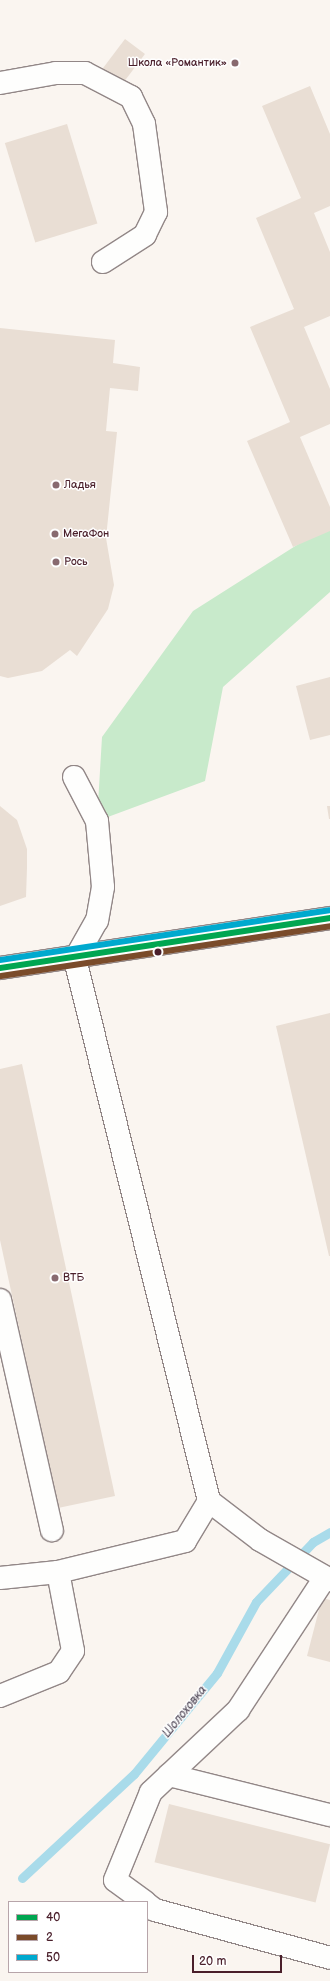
<!DOCTYPE html>
<meta charset="utf-8">
<style>
body{margin:0}
#map{position:relative;width:330px;height:1981px;overflow:hidden;background:#faf5f0;font-family:"Balsamiq Sans",sans-serif}
div>[style]{position:absolute}
[style*='--x']{left:calc(var(--x)*1px);top:calc(var(--y)*1px);width:calc(var(--w)*1px);rotate:calc(var(--a)*1deg)}
.green>*{inset:0;background:#c8eacb}
.stream>*{height:9px;margin:-4.5px;padding:0 4.5px;transform-origin:4.5px;border-radius:4.5px;background:#a9dbea}
.building>*{inset:0;background:#e9ded4;transform-origin:0 0}
.roads{filter:drop-shadow(1px 0 #928787) drop-shadow(-1px 0 #928787) drop-shadow(0 1px #928787) drop-shadow(0 -1px #928787)}
.minor>*{height:22px;margin:-11px;padding:0 11px;transform-origin:11px;border-radius:11px;background:#fefefd}
.bus-1>*{height:6px;margin:-3px;padding:0 3px;transform-origin:3px;border-radius:3px;background:#00a651}
.bus-2>*{height:6px;margin:-3px;padding:0 3px;transform-origin:3px;border-radius:3px;background:#7a4b2a}
.bus-3>*{height:6px;margin:-3px;padding:0 3px;transform-origin:3px;border-radius:3px;background:#00a9ce}
.dots>*{width:11px;height:11px;translate:-50% -50%;box-sizing:border-box;border:2px solid #fff;border-radius:50%}
span{translate:-50% -50%;white-space:nowrap;text-align:center;line-height:1.15;-webkit-text-stroke:3px #fff;paint-order:stroke}
.poi-label{font-size:11px;color:#4a1f2b}
.right{translate:-100% -50%;text-align:right}
.left{translate:0 -50%;text-align:left}
.water-label{font-size:12px;color:#5c5463;font-style:italic}
.legend{position:absolute;left:8px;top:1901px;width:140px;height:72px;box-sizing:border-box;background:#fff;border:1px solid #b7a5aa;margin:0;padding:5px 7px;list-style:none;font-size:12px;color:#4a1f2b}
.legend li{display:flex;align-items:center;gap:8px;height:20px}
.legend b{width:20px;border:1px solid #b7a5aa}
.scale{position:absolute;left:192px;top:1955px;width:90px;height:18px;box-sizing:border-box;border:2px solid #4a1f2b;border-top:0;padding-left:5px;font-size:12px;line-height:14px;white-space:nowrap;color:#4a1f2b;-webkit-text-stroke:3px #fff;paint-order:stroke}
</style>
<div id="map">
<div class="green">
<i style="clip-path:polygon(330px 524px,330px 592px,223px 687px,205px 781px,97px 821px,102px 737px,193px 611px)"></i>
</div>
<div class="stream">
<i style="--x:22;--y:1878;--w:153;--a:-42.9"></i>
<i style="--x:134;--y:1774;--w:131;--a:-50.6"></i>
<i style="--x:217;--y:1673;--w:81;--a:-61.2"></i>
<i style="--x:256;--y:1602;--w:83;--a:-46.5"></i>
<i style="--x:313;--y:1542;--w:20;--a:-30"></i>
</div>
<div class="building">
<i style="left:125px;top:39px;width:25px;height:37px;rotate:37deg"></i>
<i style="clip-path:polygon(310px 86px,330px 134px,330px 206px,314px 213px,330px 252px,330px 316px,304px 327px,330px 389px,330px 424px,300px 437px,330px 507px,330px 531px,293px 547px,247px 441px,290px 422px,250px 327px,294px 309px,256px 218px,301px 198px,262px 106px)"></i>
<i style="left:67px;top:124px;width:104px;height:65px;rotate:73deg"></i>
<i style="clip-path:polygon(0 328px,115px 340px,113px 363px,140px 367px,138px 391px,110px 388px,106px 431px,117px 432px,106px 538px,114px 585px,108px 609px,77px 656px,70px 650px,42px 671px,8px 678px,0 676px)"></i>
<i style="clip-path:polygon(330px 677px,330px 735px,310px 740px,296px 686px)"></i>
<i style="clip-path:polygon(0 806px,17px 820px,27px 849px,27px 868px,26px 897px,0 906px)"></i>
<i style="clip-path:polygon(327px 806px,330px 806px,330px 819px,329px 819px)"></i>
<i style="clip-path:polygon(330px 1013px,330px 1256px,329px 1256px,276px 1026px)"></i>
<i style="clip-path:polygon(22px 1064px,115px 1496px,58px 1508px,0 1240px,0 1069px)"></i>
<i style="clip-path:polygon(322px 1598px,330px 1600px,330px 1662px,307px 1656px)"></i>
<i style="left:169px;top:1804px;width:166px;height:60px;rotate:14deg"></i>
</div>
<div class="roads">
<div class="minor">
<i style="--x:0;--y:83;--w:57;--a:-10.1"></i>
<i style="--x:56;--y:73;--w:29;--a:0"></i>
<i style="--x:85;--y:73;--w:52;--a:27.6"></i>
<i style="--x:131;--y:97;--w:30;--a:64"></i>
<i style="--x:144;--y:124;--w:89;--a:82.2"></i>
<i style="--x:156;--y:212;--w:25;--a:116"></i>
<i style="--x:145;--y:235;--w:50;--a:147.3"></i>
<i style="--x:74;--y:777;--w:50;--a:62.4"></i>
<i style="--x:97;--y:821;--w:66;--a:84.8"></i>
<i style="--x:103;--y:887;--w:34;--a:100"></i>
<i style="--x:97;--y:920;--w:45;--a:119.4"></i>
<i style="--x:75;--y:959;--w:558;--a:76.11"></i>
<i style="--x:209;--y:1501;--w:64;--a:37.4"></i>
<i style="--x:260;--y:1540;--w:81;--a:29.7"></i>
<i style="--x:0;--y:968;--w:334;--a:-8.6"></i>
<i style="--x:0;--y:1300;--w:236;--a:77.3"></i>
<i style="--x:58;--y:1572;--w:131;--a:-13.7"></i>
<i style="--x:185;--y:1541;--w:47;--a:-59"></i>
<i style="--x:0;--y:1578;--w:58;--a:-5.9"></i>
<i style="--x:58;--y:1572;--w:80;--a:79.2"></i>
<i style="--x:73;--y:1651;--w:25;--a:124"></i>
<i style="--x:59;--y:1672;--w:64;--a:157.9"></i>
<i style="--x:169;--y:1775;--w:166;--a:14"></i>
<i style="--x:145;--y:1902;--w:37;--a:-144"></i>
<i style="--x:115;--y:1880;--w:95;--a:-67.8"></i>
<i style="--x:151;--y:1792;--w:120;--a:-43.3"></i>
<i style="--x:238;--y:1710;--w:157;--a:-56.7"></i>
<i style="--x:147;--y:1904;--w:10;--a:37"></i>
<i style="--x:155;--y:1910;--w:181;--a:15.3"></i>
</div>
</div>
<div class="bus-1">
<i style="--x:0;--y:968;--w:334;--a:-8.6"></i>
</div>
<div class="bus-2">
<i style="--x:1;--y:976;--w:333;--a:-8.6"></i>
</div>
<div class="bus-3">
<i style="--x:0;--y:960;--w:333;--a:-8.6"></i>
</div>
<div class="dots">
<i style="left:235px;top:63px;background:#886a70"></i>
<i style="left:56px;top:485px;background:#886a70"></i>
<i style="left:55px;top:534px;background:#886a70"></i>
<i style="left:56px;top:562px;background:#886a70"></i>
<i style="left:158px;top:952px;background:#4a1f2b"></i>
<i style="left:55px;top:1278px;background:#886a70"></i>
</div>
<div class="poi-label">
<span class="right" style="left:227px;top:63px">Школа «Романтик»</span>
<span class="left" style="left:64px;top:485px">Ладья</span>
<span class="left" style="left:63px;top:534px">МегаФон</span>
<span class="left" style="left:64px;top:562px">Рось</span>
<span class="left" style="left:63px;top:1278px">ВТБ</span>
</div>
<div class="water-label">
<span style="left:185px;top:1712px;rotate:-51deg">Шолоховка</span>
</div>
<ul class="legend">
<li><b style="height:5px;background:#00a651"></b>40</li>
<li><b style="height:5px;background:#7a4b2a"></b>2</li>
<li><b style="height:5px;background:#00a9ce"></b>50</li>
</ul>
<div class="scale">20 m</div>
</div>
